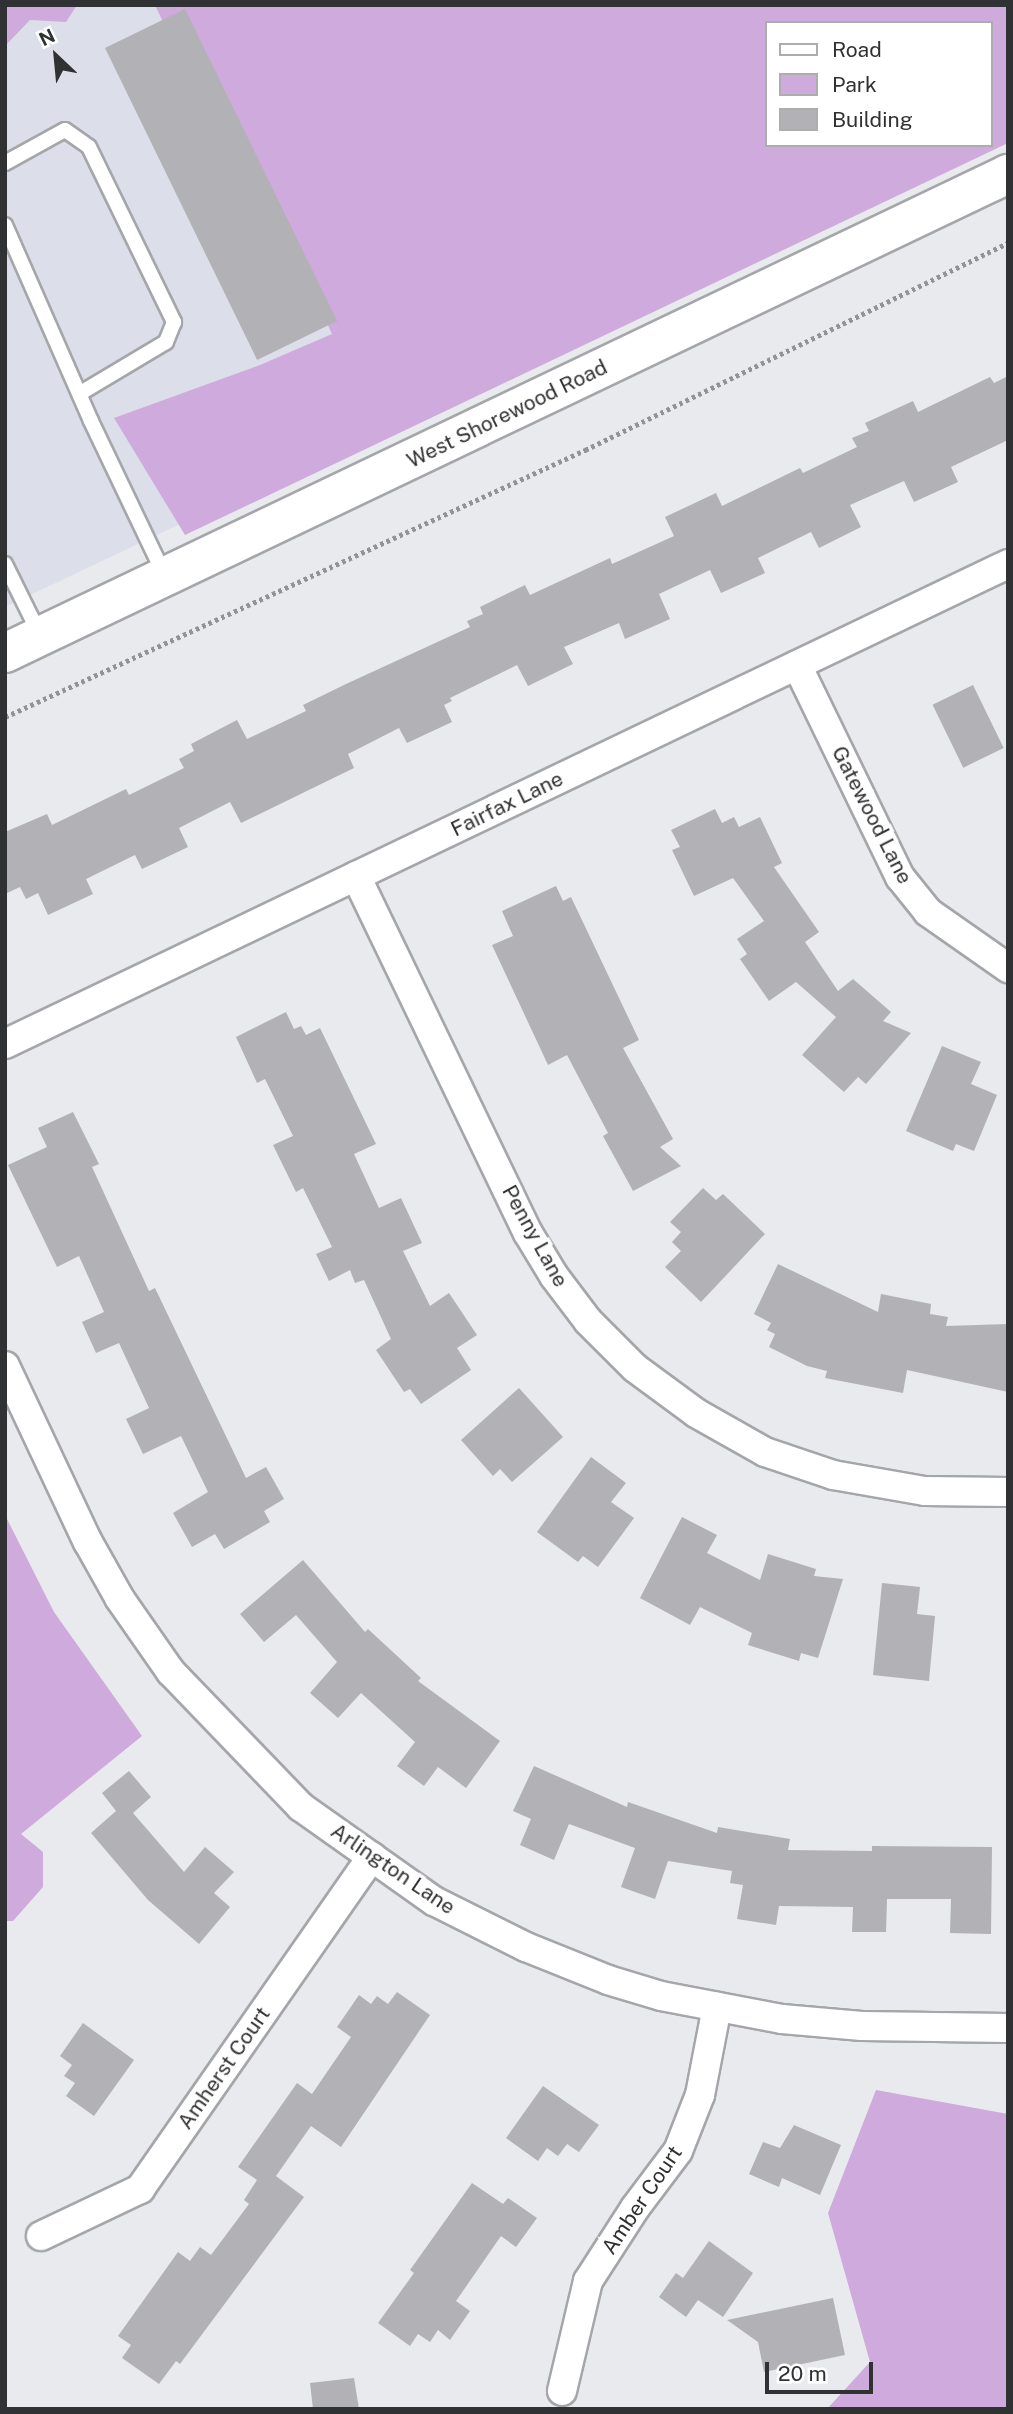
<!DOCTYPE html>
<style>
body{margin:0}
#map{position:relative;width:1013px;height:2414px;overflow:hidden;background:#e9eaee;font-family:"Public Sans",sans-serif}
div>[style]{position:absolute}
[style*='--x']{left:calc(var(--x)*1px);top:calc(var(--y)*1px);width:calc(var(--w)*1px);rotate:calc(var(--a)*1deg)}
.built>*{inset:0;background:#dcdfe9}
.green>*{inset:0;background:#cfaadc}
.building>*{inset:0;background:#b2b1b5;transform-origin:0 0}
.path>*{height:4.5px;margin-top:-2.25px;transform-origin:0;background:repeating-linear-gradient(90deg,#929395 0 3.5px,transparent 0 7px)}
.roads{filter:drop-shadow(2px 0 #a5a6a9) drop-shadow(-2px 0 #a5a6a9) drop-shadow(0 2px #a5a6a9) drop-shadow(0 -2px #a5a6a9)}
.lane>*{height:14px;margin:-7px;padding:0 7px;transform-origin:7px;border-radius:7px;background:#fff}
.street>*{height:28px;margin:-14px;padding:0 14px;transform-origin:14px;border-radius:14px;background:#fff}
.secondary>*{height:38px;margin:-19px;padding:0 19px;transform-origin:19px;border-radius:19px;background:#fff}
span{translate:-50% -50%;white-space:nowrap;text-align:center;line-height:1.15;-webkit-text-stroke:7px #fff;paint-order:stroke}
.street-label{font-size:21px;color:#303132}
.frame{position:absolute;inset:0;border:7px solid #303132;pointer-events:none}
.legend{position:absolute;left:765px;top:21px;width:228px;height:126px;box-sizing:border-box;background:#fff;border:2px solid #acadad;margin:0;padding:9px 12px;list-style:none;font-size:21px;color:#303132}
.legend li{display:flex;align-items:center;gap:14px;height:35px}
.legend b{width:35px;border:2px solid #acadad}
.north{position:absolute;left:21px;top:21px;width:70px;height:70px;-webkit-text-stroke:5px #fff;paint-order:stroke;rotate:334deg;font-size:19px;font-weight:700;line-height:28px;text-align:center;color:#303132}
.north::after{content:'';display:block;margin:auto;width:24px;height:32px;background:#303132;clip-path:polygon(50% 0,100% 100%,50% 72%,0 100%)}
.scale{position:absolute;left:765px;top:2362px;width:108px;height:32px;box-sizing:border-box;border:4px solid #303132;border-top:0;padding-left:9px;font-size:21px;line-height:24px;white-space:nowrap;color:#303132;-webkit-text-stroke:5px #fff;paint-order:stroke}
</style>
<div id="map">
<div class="built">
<i style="clip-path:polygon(5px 5px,1008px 5px,990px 23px,766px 23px,766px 145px,980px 145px,5px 607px)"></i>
</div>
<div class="green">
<i style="clip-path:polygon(5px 5px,77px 5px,66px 22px,30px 20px,5px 46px)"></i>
<i style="clip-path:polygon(evenodd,155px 5px,1008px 5px,1008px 143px,185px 535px,114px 418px,260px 365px,332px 334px,190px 27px,163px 22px,155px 5px,766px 23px,990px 23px,990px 145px,766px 145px,766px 23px)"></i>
<i style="clip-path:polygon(5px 1515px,54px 1612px,142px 1736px,21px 1834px,43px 1852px,43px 1887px,13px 1921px,5px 1921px)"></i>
<i style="clip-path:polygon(876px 2090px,1008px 2114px,1008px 2409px,827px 2409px,870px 2362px,828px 2213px)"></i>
</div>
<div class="building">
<i style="left:185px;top:9px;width:347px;height:89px;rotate:64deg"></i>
<i style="clip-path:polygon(1008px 376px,1008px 440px,951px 467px,958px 482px,914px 502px,904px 481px,850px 505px,861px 527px,819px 548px,811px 532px,758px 558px,765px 573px,721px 593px,710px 570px,659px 594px,670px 619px,625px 639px,619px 623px,564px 647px,573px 664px,528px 686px,517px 665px,450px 698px,452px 701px,444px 705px,452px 722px,407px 743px,399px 728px,348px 754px,354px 768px,241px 823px,230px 802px,179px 828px,188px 847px,142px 869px,135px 855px,86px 879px,93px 894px,48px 915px,38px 893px,26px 899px,20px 887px,5px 894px,5px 832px,47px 814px,52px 825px,126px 789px,129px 795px,184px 768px,179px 759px,194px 751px,191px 744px,237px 720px,247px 739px,306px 711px,303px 705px,346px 684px,470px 627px,467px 621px,483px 614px,480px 607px,525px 585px,530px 595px,610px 558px,612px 564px,674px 536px,665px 517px,716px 493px,722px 506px,800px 468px,803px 473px,857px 447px,852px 438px,869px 431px,865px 423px,913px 401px,918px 412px,990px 377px,994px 383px)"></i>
<i style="left:973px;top:685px;width:70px;height:45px;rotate:64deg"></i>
<i style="clip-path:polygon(715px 809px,722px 823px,734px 817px,739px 827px,760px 817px,782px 863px,774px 867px,819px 932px,805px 942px,838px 991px,853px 979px,891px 1012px,883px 1021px,911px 1033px,866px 1084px,858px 1077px,844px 1092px,802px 1055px,836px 1017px,796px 982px,769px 1001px,740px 959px,747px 954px,737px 939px,764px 921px,733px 878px,694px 896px,672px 850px,680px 847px,671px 830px)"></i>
<i style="clip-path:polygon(556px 886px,563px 901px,571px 897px,639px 1040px,623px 1048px,673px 1139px,660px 1147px,681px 1166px,633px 1191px,603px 1136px,608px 1133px,567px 1055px,548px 1065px,492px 945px,513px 936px,502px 911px)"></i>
<i style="clip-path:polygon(286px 1012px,294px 1029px,301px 1026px,306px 1035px,320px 1028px,376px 1144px,354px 1154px,379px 1208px,401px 1198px,422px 1243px,403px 1251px,430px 1306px,449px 1293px,477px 1335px,457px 1348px,471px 1370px,421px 1404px,410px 1389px,404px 1392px,376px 1350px,391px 1339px,364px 1280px,355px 1283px,350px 1270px,329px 1281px,316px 1254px,332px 1247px,303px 1188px,296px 1192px,273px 1145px,293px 1136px,265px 1079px,257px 1083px,236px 1037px)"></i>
<i style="clip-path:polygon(942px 1046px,981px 1062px,971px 1084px,997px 1095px,974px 1151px,956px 1144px,953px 1151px,906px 1131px)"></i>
<i style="clip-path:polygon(73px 1112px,99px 1164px,92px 1167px,149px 1291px,155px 1288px,246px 1478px,266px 1467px,284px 1499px,264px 1511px,270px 1522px,224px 1549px,215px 1534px,192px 1547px,173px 1513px,208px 1492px,181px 1436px,143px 1454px,126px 1419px,149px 1408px,119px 1343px,96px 1353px,82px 1322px,104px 1312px,79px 1256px,57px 1267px,8px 1165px,47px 1147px,38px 1128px)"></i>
<i style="clip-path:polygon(703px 1188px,716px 1200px,723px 1194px,765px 1234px,701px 1302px,665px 1267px,681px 1251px,672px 1242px,681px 1232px,670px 1222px)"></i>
<i style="clip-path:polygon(778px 1264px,878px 1312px,881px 1294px,931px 1304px,930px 1314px,948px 1317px,946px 1326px,1008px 1324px,1008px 1392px,907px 1370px,903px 1393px,825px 1378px,827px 1371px,807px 1366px,769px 1347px,775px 1334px,767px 1330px,771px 1323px,754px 1314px)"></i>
<i style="clip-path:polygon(519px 1388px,563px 1437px,512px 1482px,500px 1469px,493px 1476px,461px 1440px)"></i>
<i style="clip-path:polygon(591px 1457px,626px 1483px,611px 1502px,634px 1518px,598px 1567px,583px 1556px,578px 1562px,537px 1532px)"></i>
<i style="clip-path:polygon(682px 1517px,717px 1535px,707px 1553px,760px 1580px,768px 1554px,816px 1569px,814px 1576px,843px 1579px,818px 1658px,801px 1653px,799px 1661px,748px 1645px,752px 1633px,700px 1607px,690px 1625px,640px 1598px)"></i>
<i style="clip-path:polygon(303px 1560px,365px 1632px,368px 1629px,421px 1678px,418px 1681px,500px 1741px,466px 1788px,438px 1767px,424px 1786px,397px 1766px,415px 1742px,361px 1693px,338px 1718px,310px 1693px,337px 1662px,296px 1615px,264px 1642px,240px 1614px)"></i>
<i style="clip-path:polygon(882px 1583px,920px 1587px,917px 1614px,935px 1616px,929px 1681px,873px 1675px)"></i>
<i style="clip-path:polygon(534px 1766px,627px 1807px,628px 1802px,717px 1833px,718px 1827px,790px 1839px,788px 1850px,872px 1851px,872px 1846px,992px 1847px,991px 1934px,950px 1933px,951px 1899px,887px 1899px,886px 1932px,852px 1932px,853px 1907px,779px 1906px,776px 1925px,737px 1919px,743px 1885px,730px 1883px,732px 1871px,668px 1861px,655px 1899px,621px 1887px,635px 1848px,569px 1824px,554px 1860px,520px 1845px,531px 1819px,513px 1811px)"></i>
<i style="clip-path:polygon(129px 1771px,151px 1797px,133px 1813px,184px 1872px,205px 1847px,234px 1872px,214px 1893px,230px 1907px,199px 1944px,148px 1900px,91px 1833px,116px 1811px,102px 1793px)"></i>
<i style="clip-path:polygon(397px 1992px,430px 2015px,341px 2147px,311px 2126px,276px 2176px,304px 2197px,180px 2364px,176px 2361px,159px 2384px,122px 2358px,131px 2345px,118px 2336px,178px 2252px,190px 2261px,200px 2247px,211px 2255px,249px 2204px,244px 2200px,257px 2180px,238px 2167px,297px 2083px,312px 2094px,351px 2037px,337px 2027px,359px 1995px,371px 2004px,377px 1996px,388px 2004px)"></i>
<i style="clip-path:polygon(83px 2023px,134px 2060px,94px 2116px,66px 2096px,75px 2083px,64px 2076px,72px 2065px,60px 2056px)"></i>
<i style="clip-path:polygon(543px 2086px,599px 2125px,579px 2152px,567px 2144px,558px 2156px,547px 2148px,538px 2161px,506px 2138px)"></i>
<i style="clip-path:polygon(794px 2125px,841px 2145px,820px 2195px,782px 2178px,779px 2187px,749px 2174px,763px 2142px,780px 2148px)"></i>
<i style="clip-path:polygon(472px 2183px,503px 2204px,508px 2198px,537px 2218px,516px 2247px,501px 2236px,456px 2301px,470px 2311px,450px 2340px,438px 2330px,430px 2342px,418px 2334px,410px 2346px,378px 2323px,414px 2273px,410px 2270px)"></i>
<i style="clip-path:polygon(709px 2241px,753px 2273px,723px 2317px,698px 2300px,686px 2317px,659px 2297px,676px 2273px,683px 2278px)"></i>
<i style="clip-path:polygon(833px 2298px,845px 2355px,764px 2372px,758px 2342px,727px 2320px)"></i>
<i style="clip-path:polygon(354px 2378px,359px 2409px,313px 2409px,310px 2383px)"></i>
</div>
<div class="path">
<i style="--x:5;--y:717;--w:639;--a:-24.72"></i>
<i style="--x:585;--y:450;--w:471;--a:-26.1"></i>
</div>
<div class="roads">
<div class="lane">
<i style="--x:5;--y:163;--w:68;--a:-28.8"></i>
<i style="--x:65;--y:130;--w:29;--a:35"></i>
<i style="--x:89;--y:147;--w:195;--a:64.1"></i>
<i style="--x:174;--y:322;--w:22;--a:112"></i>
<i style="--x:166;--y:342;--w:101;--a:149.1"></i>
<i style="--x:5;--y:225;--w:214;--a:66.3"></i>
<i style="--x:91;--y:421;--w:172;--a:64.5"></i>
<i style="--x:5;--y:564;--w:79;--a:63.8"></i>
</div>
<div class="street">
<i style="--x:797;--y:665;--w:236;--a:64.1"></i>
<i style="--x:900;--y:877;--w:45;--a:51.3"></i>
<i style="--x:928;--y:912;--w:98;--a:35"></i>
<i style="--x:356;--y:876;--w:396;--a:64.3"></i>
<i style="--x:528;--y:1233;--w:50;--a:58.8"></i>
<i style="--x:554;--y:1276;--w:56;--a:52.9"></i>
<i style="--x:588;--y:1321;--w:66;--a:45"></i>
<i style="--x:635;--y:1368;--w:76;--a:36.4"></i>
<i style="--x:696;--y:1413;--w:79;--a:29.5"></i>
<i style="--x:765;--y:1452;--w:72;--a:18.7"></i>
<i style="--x:833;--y:1475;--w:93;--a:9.9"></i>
<i style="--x:925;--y:1491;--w:83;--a:0.7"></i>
<i style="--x:5;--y:1044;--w:1112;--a:-25.57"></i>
<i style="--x:5;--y:1366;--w:195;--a:64.8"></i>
<i style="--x:88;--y:1542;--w:65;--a:60.7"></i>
<i style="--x:120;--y:1599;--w:89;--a:55.1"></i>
<i style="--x:171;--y:1672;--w:187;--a:46.1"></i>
<i style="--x:301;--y:1807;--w:163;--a:35.3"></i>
<i style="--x:434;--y:1901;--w:103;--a:26.6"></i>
<i style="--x:526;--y:1947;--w:88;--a:21.9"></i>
<i style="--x:608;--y:1980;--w:55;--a:16.8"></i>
<i style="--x:661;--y:1996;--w:123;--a:10.8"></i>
<i style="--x:782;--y:2019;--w:80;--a:5"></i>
<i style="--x:862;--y:2026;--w:146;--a:0.8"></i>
<i style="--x:41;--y:2236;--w:110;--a:-25.4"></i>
<i style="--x:140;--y:2189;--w:405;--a:-55.1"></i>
<i style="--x:562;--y:2391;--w:113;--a:-76.7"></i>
<i style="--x:588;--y:2281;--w:87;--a:-57.2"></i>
<i style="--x:635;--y:2208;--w:71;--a:-53"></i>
<i style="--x:678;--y:2151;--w:60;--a:-68.6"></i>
<i style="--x:700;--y:2095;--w:90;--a:-79.1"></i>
</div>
<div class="secondary">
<i style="--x:5;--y:653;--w:1112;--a:-25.53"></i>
</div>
</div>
<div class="street-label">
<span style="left:507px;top:414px;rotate:-26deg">West Shorewood Road</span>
<span style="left:507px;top:804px;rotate:-26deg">Fairfax Lane</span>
<span style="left:872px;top:815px;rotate:63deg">Gatewood Lane</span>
<span style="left:535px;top:1236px;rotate:61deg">Penny Lane</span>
<span style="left:393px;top:1869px;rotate:34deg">Arlington Lane</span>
<span style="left:224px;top:2068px;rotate:-55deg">Amherst Court</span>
<span style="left:642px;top:2200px;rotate:-56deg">Amber Court</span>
</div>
<div class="frame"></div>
<ul class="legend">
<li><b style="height:9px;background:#fff"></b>Road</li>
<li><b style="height:19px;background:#cfaadc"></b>Park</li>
<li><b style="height:19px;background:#b2b1b5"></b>Building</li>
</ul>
<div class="north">N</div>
<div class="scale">20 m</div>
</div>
